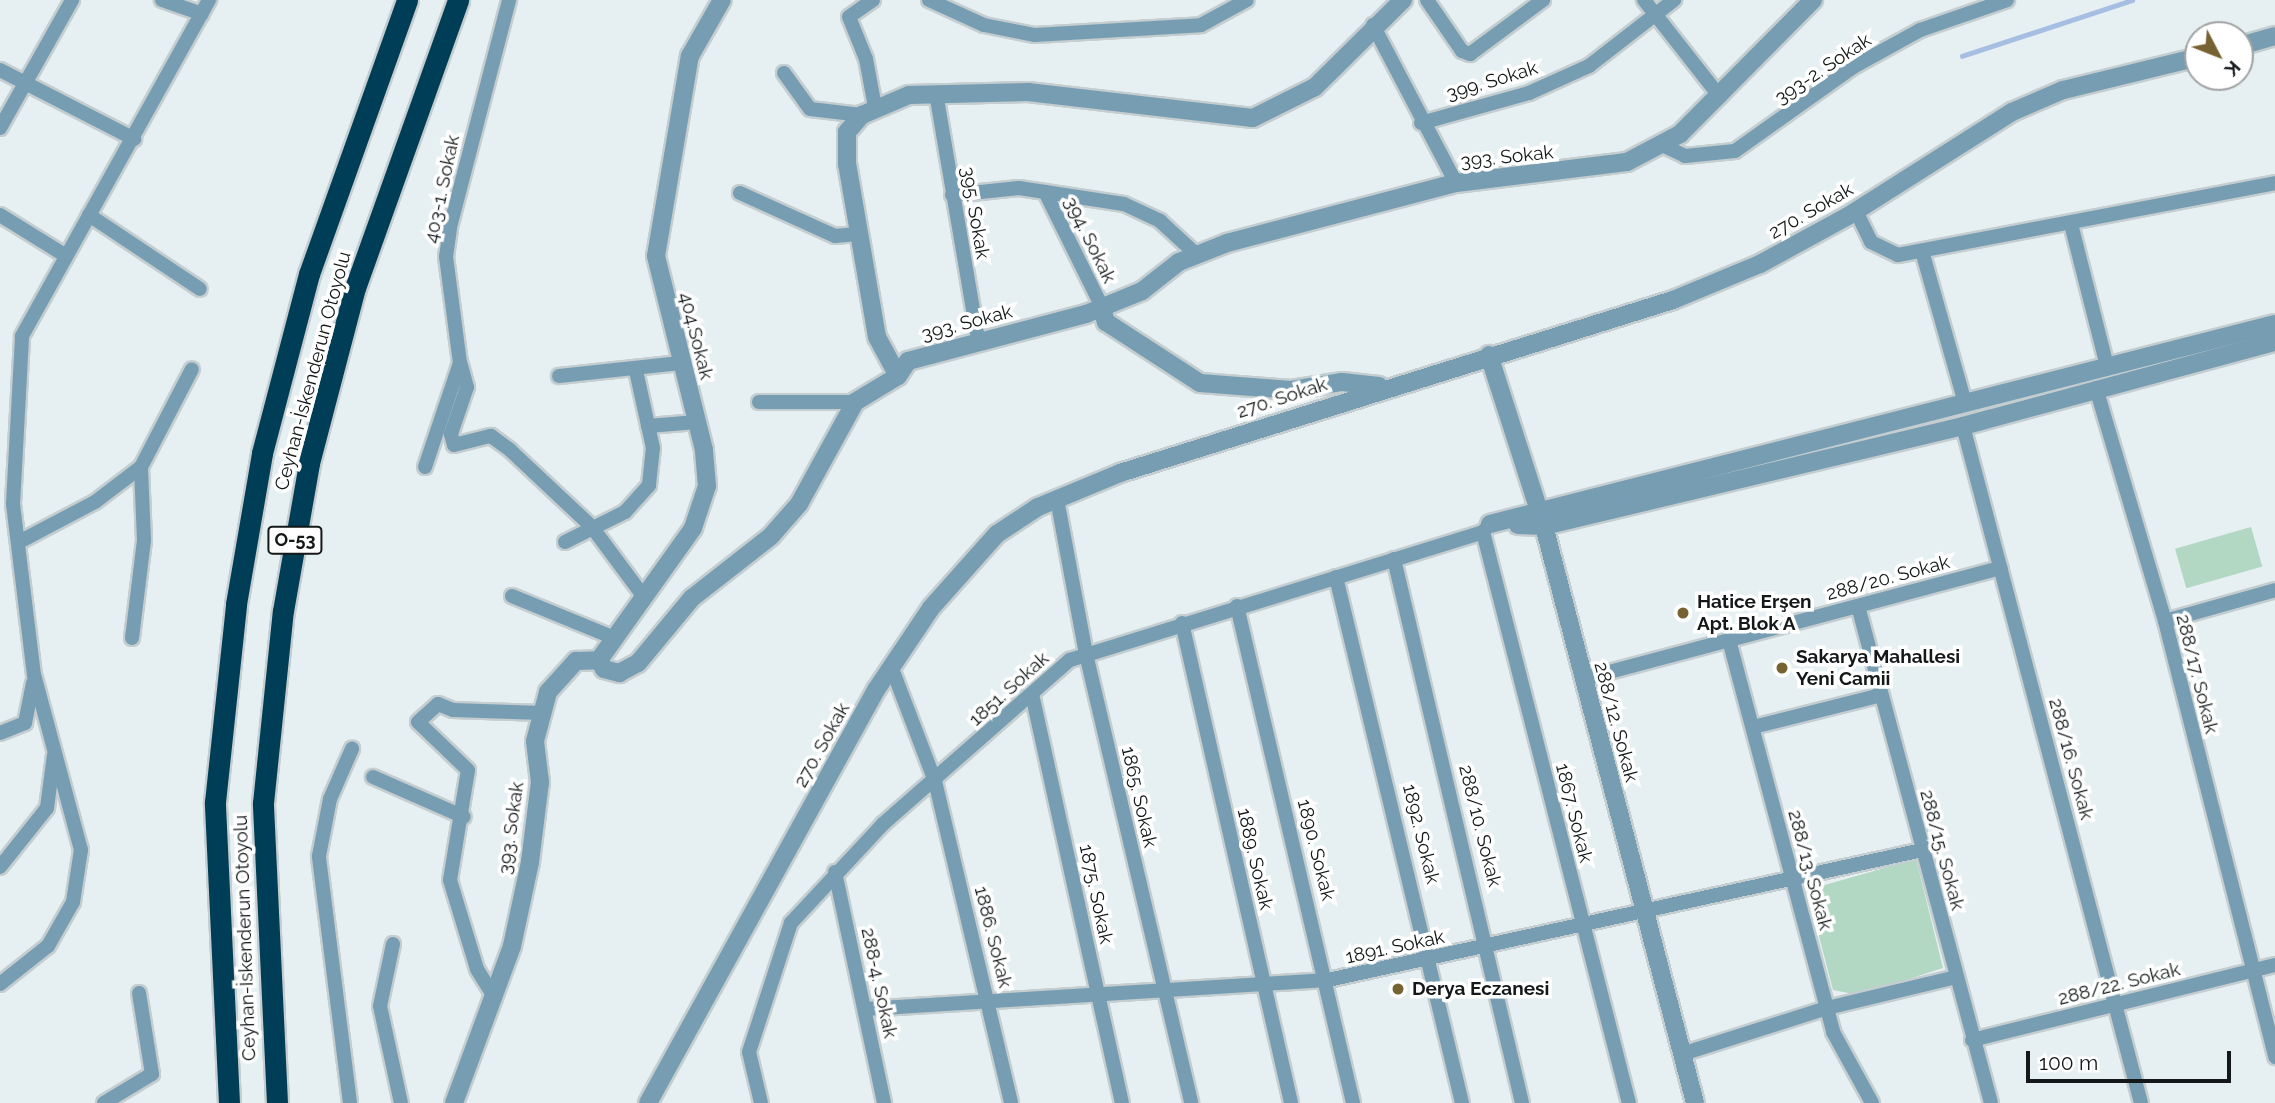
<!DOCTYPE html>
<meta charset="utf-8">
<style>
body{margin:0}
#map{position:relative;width:2275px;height:1103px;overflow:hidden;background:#e6f0f2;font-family:Raleway,sans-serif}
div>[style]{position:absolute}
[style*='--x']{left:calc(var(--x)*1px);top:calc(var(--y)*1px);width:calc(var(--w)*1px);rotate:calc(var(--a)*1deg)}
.green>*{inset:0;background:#b2d7c2;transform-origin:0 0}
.stream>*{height:4.5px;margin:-2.25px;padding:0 2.25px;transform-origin:2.25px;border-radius:2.25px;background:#a5bee2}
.roads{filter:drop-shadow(2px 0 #c4cdcf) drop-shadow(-2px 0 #c4cdcf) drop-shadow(0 2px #c4cdcf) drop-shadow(0 -2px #c4cdcf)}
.minor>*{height:14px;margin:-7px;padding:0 7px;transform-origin:7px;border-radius:7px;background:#769db2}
.tertiary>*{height:18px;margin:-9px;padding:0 9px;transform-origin:9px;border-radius:9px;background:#769db2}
.motorway>*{height:21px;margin:-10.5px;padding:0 10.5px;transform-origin:10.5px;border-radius:10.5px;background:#003d56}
.dots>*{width:19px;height:19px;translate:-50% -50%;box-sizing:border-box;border:4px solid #fff;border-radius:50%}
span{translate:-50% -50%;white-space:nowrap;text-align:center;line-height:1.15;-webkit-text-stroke:7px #fff;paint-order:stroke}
.shield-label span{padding:2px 5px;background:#fff;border:2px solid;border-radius:5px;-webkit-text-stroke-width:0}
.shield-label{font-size:18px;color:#141819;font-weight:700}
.street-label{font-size:19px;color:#141819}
.poi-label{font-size:19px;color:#141819;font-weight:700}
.left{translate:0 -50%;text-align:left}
.north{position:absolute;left:2184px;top:21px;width:70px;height:70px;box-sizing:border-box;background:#fff;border:2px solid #a1a3a3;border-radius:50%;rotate:132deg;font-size:19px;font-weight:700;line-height:28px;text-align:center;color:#141819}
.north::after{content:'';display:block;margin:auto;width:24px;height:32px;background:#776231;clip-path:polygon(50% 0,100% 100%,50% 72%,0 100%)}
.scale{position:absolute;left:2026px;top:1051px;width:205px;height:32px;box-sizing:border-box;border:4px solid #141819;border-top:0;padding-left:9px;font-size:21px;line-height:24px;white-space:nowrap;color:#141819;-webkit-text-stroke:5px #fff;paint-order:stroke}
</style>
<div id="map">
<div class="green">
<i style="left:2251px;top:527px;width:41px;height:79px;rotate:74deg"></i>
<i style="clip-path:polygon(1916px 859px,1943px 968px,1859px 995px,1833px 990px,1807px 890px)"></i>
</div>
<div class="stream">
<i style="--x:1962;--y:56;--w:179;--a:-18.2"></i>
</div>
<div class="roads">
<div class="minor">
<i style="--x:162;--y:0;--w:42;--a:19.3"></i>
<i style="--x:873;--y:0;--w:29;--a:145"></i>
<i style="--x:849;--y:17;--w:45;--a:68"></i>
<i style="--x:866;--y:59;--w:49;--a:79.4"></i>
<i style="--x:929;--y:0;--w:60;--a:24.4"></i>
<i style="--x:984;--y:25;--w:52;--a:11.1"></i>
<i style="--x:1035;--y:35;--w:166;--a:-3.4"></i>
<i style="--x:1201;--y:25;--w:52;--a:-28.5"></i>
<i style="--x:1427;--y:0;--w:62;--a:55.5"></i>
<i style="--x:1462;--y:51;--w:9;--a:21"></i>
<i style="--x:1470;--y:54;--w:91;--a:-36.5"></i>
<i style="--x:1644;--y:0;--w:123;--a:51.9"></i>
<i style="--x:1373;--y:25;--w:178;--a:62.3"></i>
<i style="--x:0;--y:70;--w:151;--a:27.2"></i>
<i style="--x:784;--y:73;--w:44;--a:54.2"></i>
<i style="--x:810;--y:109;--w:52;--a:6.6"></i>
<i style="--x:936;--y:93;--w:249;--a:80.3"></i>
<i style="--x:1421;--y:123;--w:112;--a:-15.5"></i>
<i style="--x:1529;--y:93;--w:66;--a:-24.2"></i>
<i style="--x:1589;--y:66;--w:108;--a:-37.8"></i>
<i style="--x:0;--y:128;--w:147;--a:-60.6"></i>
<i style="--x:1664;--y:146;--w:23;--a:25"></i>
<i style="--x:1685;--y:156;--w:50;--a:-5.7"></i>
<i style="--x:1735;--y:151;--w:145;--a:-35.4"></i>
<i style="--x:1853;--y:67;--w:77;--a:-28.9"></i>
<i style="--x:1920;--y:30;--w:92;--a:-19"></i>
<i style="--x:1045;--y:192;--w:126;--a:63.6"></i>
<i style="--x:740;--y:193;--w:104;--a:24.4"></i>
<i style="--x:835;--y:236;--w:25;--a:-5"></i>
<i style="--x:952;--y:195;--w:67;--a:-6"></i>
<i style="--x:1019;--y:188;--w:106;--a:8.7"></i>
<i style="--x:1124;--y:204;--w:40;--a:25"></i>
<i style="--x:1160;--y:221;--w:50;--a:42.6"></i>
<i style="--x:1856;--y:211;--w:34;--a:64"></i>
<i style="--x:1871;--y:242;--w:30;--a:26"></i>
<i style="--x:1898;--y:255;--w:384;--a:-10.8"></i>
<i style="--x:0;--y:215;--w:74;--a:31.8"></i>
<i style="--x:89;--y:215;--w:133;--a:33.7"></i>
<i style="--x:2071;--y:224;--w:146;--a:75.8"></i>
<i style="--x:1922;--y:251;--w:158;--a:74.2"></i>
<i style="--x:461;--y:365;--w:23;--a:75"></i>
<i style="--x:467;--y:387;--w:50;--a:108.8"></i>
<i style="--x:451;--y:434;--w:11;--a:75"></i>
<i style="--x:454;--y:445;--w:38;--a:-14"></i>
<i style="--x:491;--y:436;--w:24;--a:36"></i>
<i style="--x:510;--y:450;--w:112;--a:43.2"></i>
<i style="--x:592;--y:527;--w:87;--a:53.4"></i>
<i style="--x:559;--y:376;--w:122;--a:-6.1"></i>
<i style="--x:2096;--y:388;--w:243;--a:73.5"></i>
<i style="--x:2165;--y:621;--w:450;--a:75.8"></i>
<i style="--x:759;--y:402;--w:96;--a:0"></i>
<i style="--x:648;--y:426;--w:49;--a:-4.7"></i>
<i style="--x:1963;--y:426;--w:700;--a:75.27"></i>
<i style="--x:425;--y:467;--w:110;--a:-71.4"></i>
<i style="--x:460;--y:363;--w:107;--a:-97.5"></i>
<i style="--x:446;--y:257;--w:30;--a:-82"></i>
<i style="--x:450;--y:227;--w:235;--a:-75.4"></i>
<i style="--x:1057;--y:499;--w:158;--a:79.4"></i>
<i style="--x:1086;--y:654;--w:461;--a:76.8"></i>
<i style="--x:1483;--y:532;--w:589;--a:75.66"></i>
<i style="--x:19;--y:542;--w:86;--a:-27.8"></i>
<i style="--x:95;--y:502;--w:58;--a:-37.3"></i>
<i style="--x:141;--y:467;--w:110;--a:-62.5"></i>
<i style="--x:565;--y:542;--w:67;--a:-26.6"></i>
<i style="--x:625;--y:512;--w:36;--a:-48"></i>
<i style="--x:649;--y:485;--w:37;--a:-84"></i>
<i style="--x:653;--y:448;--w:79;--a:-102.4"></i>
<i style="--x:1394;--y:559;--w:559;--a:76.76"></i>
<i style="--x:1336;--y:577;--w:541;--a:76.53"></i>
<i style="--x:512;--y:596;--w:108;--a:22.3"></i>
<i style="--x:1237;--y:606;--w:510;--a:76.86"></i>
<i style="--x:1858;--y:606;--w:514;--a:75.02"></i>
<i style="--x:2165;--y:621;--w:114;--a:-15.7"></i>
<i style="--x:1182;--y:623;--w:492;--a:77.2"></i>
<i style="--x:132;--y:638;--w:99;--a:-83"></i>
<i style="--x:144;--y:540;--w:73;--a:-92.4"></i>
<i style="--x:1729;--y:640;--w:406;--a:75.1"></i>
<i style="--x:1833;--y:1032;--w:81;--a:61.2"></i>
<i style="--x:891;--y:666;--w:123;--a:69.1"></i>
<i style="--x:935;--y:781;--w:331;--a:76.7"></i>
<i style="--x:1583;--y:679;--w:432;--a:-14.9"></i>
<i style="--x:1032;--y:694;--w:419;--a:77.6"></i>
<i style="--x:1753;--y:727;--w:132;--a:-14"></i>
<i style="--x:0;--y:733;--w:27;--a:-22"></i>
<i style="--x:25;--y:723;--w:41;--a:-78.7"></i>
<i style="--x:373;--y:777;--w:99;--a:23.7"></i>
<i style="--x:0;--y:867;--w:75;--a:-51.5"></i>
<i style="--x:47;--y:808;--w:53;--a:-82.5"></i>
<i style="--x:835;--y:872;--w:236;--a:78"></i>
<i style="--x:393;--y:944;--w:63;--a:101.8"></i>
<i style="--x:380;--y:1006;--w:99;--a:77.8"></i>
<i style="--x:0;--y:984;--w:61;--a:-38.4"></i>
<i style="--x:48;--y:946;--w:51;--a:-60.4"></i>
<i style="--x:73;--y:902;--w:53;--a:-81.3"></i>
<i style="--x:81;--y:850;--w:181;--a:-105"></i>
<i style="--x:34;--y:675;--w:172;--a:-97"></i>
<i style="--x:13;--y:504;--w:168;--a:-86.9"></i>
<i style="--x:22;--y:336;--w:385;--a:-60.9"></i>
<i style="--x:495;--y:998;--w:34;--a:-122"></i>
<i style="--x:477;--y:969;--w:93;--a:-106.9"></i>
<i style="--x:450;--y:880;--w:111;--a:-80.7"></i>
<i style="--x:468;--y:770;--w:69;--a:-136.2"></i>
<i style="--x:418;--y:722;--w:27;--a:-42"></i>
<i style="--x:438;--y:704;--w:16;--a:22"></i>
<i style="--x:453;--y:710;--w:89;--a:1.9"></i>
<i style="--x:865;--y:1009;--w:464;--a:-3.6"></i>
<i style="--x:1328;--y:980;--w:608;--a:-12.34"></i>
<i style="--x:1972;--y:1040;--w:312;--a:-13.9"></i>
<i style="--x:1682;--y:1054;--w:152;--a:-17.6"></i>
<i style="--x:1827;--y:1008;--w:133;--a:-13.5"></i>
<i style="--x:104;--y:1103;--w:56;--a:-31.1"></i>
<i style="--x:152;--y:1074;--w:82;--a:-99.1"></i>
<i style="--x:350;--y:1103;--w:249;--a:-97.2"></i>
<i style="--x:319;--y:856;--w:58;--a:-79.1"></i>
<i style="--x:330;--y:799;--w:55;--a:-66.3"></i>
<i style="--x:761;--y:1103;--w:52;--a:-103.2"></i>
<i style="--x:749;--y:1052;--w:136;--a:-72"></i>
<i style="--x:791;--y:923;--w:135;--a:-47.1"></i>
<i style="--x:883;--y:824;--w:249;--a:-41.3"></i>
<i style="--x:1070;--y:660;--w:432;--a:-17.2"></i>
<i style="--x:1483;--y:532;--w:11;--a:-49"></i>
</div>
<div class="tertiary">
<i style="--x:2240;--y:46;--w:36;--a:-16"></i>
<i style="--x:1101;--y:305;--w:18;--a:74"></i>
<i style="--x:1106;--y:322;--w:112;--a:33"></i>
<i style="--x:1200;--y:383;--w:91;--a:4.4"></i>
<i style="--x:1291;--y:390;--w:52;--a:-8.9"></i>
<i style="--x:1342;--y:382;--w:37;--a:6"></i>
<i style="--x:1489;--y:355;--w:180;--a:72.2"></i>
<i style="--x:1544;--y:526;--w:596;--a:75.33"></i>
<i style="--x:898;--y:376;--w:44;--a:-118.3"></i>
<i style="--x:877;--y:337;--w:176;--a:-99.8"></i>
<i style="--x:847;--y:164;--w:32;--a:-90"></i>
<i style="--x:847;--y:132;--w:23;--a:-49"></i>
<i style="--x:862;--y:115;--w:51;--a:-23.1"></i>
<i style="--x:909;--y:95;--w:119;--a:-1.4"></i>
<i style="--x:1028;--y:92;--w:226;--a:6.6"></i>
<i style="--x:1253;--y:118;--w:69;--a:-26.6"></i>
<i style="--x:1315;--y:87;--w:124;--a:-44.7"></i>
<i style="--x:1490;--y:524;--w:810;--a:-14.29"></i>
<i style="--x:1518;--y:525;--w:26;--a:2"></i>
<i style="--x:1544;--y:526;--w:431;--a:-13.4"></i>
<i style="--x:1963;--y:426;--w:323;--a:-15.1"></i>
<i style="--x:599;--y:660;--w:162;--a:-54.5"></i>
<i style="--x:693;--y:528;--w:44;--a:-71.6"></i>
<i style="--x:707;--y:486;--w:36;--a:-95"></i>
<i style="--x:704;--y:450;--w:200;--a:-103.9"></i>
<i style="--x:656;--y:256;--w:203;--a:-80.4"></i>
<i style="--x:690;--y:56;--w:64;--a:-60.3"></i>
<i style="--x:454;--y:1103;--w:167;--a:-69.7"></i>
<i style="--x:512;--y:946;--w:86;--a:-77.9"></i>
<i style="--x:530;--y:862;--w:81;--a:-82.9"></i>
<i style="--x:540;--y:782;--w:41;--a:-97"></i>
<i style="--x:535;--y:741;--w:51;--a:-75.1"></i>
<i style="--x:548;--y:692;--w:42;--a:-47.9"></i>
<i style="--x:576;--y:661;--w:23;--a:-2"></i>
<i style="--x:599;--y:660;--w:10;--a:61"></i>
<i style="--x:604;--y:669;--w:16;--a:15"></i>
<i style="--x:619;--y:673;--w:21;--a:-28"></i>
<i style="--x:638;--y:663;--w:85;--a:-50.3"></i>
<i style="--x:692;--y:598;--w:100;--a:-38.1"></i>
<i style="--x:771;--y:536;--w:43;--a:-48.8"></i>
<i style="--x:799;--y:504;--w:116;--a:-61.2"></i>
<i style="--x:855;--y:402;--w:50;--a:-31.2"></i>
<i style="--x:898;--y:376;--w:18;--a:-56"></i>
<i style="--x:908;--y:361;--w:184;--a:-14.8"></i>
<i style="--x:1086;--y:314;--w:61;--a:-22.3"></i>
<i style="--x:1142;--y:291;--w:47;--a:-38.1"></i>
<i style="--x:1179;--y:262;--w:52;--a:-21.6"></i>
<i style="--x:1227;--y:243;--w:237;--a:-14.7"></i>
<i style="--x:1456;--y:183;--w:172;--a:-7"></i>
<i style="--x:1627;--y:162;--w:60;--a:-27.8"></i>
<i style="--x:1680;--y:134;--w:189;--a:-45.2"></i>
<i style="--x:648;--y:1103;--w:472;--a:-61.1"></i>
<i style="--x:876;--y:690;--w:99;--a:-56.1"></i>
<i style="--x:931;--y:608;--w:99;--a:-48.3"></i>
<i style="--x:997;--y:534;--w:49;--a:-33.4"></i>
<i style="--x:1038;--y:507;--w:89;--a:-22.5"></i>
<i style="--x:1120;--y:473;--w:579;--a:-17.37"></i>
<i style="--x:1673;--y:300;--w:94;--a:-22.5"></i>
<i style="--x:1760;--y:264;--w:100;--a:-28.6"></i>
<i style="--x:1848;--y:216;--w:194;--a:-32.4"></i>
<i style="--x:2012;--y:112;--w:56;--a:-23.3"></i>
<i style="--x:2063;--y:90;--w:139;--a:-13.7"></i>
</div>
<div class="motorway">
<i style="--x:229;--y:1103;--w:301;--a:-92.7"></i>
<i style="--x:215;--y:802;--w:199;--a:-83.9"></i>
<i style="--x:236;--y:604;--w:153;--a:-80.2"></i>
<i style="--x:262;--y:453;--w:185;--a:-75.3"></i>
<i style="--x:309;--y:274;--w:291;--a:-70.3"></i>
<i style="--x:277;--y:1103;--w:300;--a:-92.7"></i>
<i style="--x:263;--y:803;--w:193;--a:-84.1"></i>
<i style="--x:283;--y:611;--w:150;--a:-80"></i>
<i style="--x:309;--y:463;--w:181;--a:-75.3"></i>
<i style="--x:355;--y:288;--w:306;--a:-70.3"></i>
</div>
</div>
<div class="dots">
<i style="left:1683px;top:613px;background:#776231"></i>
<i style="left:1782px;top:668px;background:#776231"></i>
<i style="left:1398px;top:989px;background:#776231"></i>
</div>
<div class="shield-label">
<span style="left:295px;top:540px">O-53</span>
</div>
<div class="street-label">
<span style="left:1823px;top:69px;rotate:-34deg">393-2. Sokak</span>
<span style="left:1492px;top:81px;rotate:-17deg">399. Sokak</span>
<span style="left:1507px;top:157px;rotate:-6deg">393. Sokak</span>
<span style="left:442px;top:189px;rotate:-78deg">403-1. Sokak</span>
<span style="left:1811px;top:211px;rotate:-30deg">270. Sokak</span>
<span style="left:975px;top:213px;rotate:80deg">395. Sokak</span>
<span style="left:1090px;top:240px;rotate:64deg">394. Sokak</span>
<span style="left:967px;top:323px;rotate:-15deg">393. Sokak</span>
<span style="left:696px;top:336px;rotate:76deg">404.Sokak</span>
<span style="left:313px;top:371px;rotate:-75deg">Ceyhan-İskenderun Otoyolu</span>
<span style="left:1282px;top:398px;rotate:-18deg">270. Sokak</span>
<span style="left:1888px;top:578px;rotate:-15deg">288/20. Sokak</span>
<span style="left:2197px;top:674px;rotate:76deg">288/17. Sokak</span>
<span style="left:1009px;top:689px;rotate:-42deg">1851. Sokak</span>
<span style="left:1616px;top:722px;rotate:75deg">288/12. Sokak</span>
<span style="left:822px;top:745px;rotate:-61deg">270. Sokak</span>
<span style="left:2071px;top:759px;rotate:75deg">288/16. Sokak</span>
<span style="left:1139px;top:797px;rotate:77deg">1865. Sokak</span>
<span style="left:1574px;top:813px;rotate:76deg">1867. Sokak</span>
<span style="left:1480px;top:826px;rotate:76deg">288/10. Sokak</span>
<span style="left:511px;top:828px;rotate:-82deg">393. Sokak</span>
<span style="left:1421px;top:834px;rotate:76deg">1892. Sokak</span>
<span style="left:1316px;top:850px;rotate:76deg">1890. Sokak</span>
<span style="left:1942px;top:850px;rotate:75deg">288/15. Sokak</span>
<span style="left:1255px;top:859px;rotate:77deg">1889. Sokak</span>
<span style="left:1810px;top:870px;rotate:75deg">288/13. Sokak</span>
<span style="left:1096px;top:894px;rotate:78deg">1875. Sokak</span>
<span style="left:993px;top:937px;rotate:76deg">1886. Sokak</span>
<span style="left:245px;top:938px;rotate:-92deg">Ceyhan-İskenderun Otoyolu</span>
<span style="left:1395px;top:947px;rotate:-12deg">1891. Sokak</span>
<span style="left:879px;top:983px;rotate:78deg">288-4. Sokak</span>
<span style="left:2119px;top:984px;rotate:-14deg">288/22. Sokak</span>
</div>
<div class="poi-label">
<span class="left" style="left:1697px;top:613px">Hatice Erşen<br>Apt. Blok A</span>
<span class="left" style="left:1796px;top:668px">Sakarya Mahallesi<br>Yeni Camii</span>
<span class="left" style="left:1412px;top:989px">Derya Eczanesi</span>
</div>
<div class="north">K</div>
<div class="scale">100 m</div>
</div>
